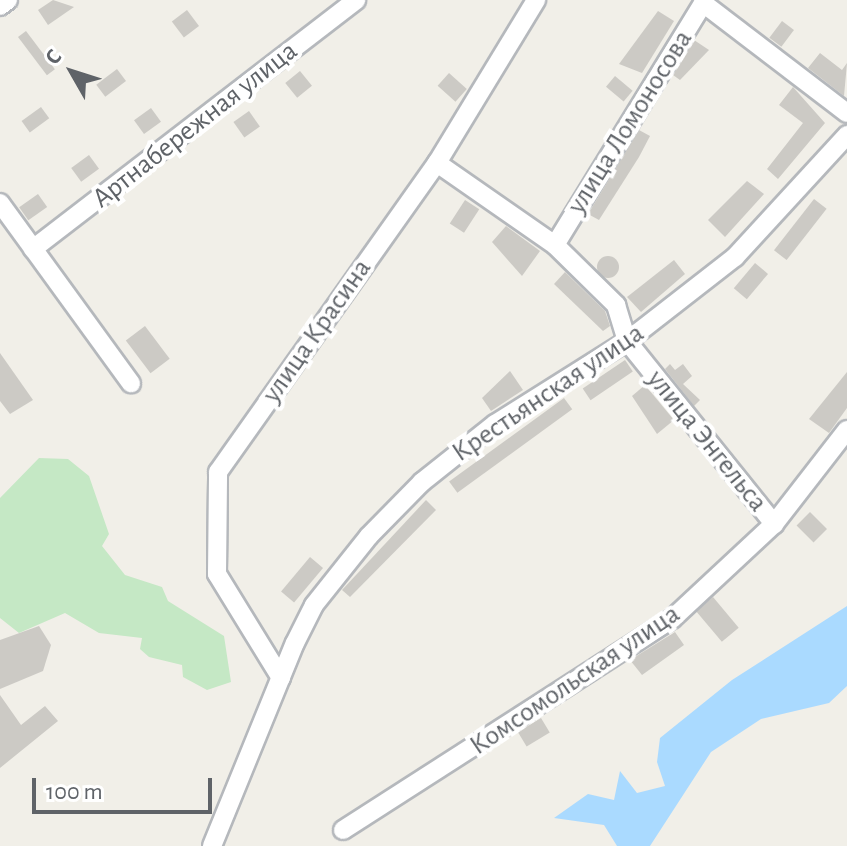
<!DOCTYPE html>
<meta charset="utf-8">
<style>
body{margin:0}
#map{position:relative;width:847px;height:846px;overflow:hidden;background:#f1efe8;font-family:"Alegreya Sans",sans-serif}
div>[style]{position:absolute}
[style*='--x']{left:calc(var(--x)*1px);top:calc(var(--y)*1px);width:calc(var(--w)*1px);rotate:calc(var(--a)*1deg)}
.green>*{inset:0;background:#c5e8c5}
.water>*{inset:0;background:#aadaff}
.building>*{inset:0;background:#cccac5;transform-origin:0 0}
.round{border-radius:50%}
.roads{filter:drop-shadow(2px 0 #b5b8bc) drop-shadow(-2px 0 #b5b8bc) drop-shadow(0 2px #b5b8bc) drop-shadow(0 -2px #b5b8bc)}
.minor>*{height:18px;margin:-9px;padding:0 9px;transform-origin:9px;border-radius:9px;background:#fff}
span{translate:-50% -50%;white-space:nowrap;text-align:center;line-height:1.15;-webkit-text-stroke:8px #fff;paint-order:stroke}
.street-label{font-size:28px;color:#5f6368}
.north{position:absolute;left:32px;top:32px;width:80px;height:80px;-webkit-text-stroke:6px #fff;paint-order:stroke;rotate:309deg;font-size:22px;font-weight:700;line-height:32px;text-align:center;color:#5f6368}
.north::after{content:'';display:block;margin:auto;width:28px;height:36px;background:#5f6368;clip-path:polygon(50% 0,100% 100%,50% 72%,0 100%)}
.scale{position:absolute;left:32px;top:778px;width:180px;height:36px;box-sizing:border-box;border:4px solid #5f6368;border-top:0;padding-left:10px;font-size:24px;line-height:28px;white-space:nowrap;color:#5f6368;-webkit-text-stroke:6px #fff;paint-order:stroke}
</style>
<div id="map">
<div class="green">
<i style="clip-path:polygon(39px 458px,68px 459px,89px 476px,109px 534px,102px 546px,125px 575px,162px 587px,168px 601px,224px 636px,231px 682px,207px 690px,183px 677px,182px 665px,149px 657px,140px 649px,142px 638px,99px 633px,65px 613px,19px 633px,0 618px,0 498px)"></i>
</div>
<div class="water">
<i style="clip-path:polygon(847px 606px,847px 686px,829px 703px,761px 719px,711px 752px,650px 846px,617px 846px,604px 825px,554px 818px,588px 794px,614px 800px,620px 771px,637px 793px,665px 786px,657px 762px,660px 738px,732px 680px)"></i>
</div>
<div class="building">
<i style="clip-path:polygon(53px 0,74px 7px,48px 25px,38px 10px)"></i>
<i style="left:187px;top:10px;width:20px;height:19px;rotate:53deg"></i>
<i style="clip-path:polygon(658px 11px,674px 21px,642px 73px,619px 64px)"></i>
<i style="left:782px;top:21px;width:15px;height:21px;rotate:37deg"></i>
<i style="left:26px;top:31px;width:48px;height:10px;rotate:53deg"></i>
<i style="clip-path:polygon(694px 40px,709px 50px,680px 80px,673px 75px)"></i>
<i style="clip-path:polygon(820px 53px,842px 70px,847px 63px,844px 96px,808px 68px)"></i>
<i style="left:117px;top:69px;width:15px;height:26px;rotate:53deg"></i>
<i style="left:300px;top:71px;width:19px;height:19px;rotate:51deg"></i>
<i style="left:449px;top:73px;width:24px;height:17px;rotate:42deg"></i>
<i style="left:615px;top:76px;width:23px;height:14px;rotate:40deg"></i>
<i style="clip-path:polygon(793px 87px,825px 123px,778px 179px,767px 169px,803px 123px,779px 105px)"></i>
<i style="left:41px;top:107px;width:14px;height:24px;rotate:54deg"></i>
<i style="left:151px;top:108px;width:17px;height:21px;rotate:54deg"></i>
<i style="left:249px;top:111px;width:19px;height:19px;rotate:55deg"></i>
<i style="clip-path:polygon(639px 130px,650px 136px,639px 157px,599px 220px,588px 214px)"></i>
<i style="left:89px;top:155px;width:17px;height:22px;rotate:54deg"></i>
<i style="clip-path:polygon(747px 181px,764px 194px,725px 237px,708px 220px)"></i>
<i style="left:38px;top:194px;width:16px;height:23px;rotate:55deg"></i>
<i style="left:814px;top:199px;width:16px;height:65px;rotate:38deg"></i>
<i style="left:465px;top:200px;width:17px;height:28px;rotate:33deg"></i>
<i style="clip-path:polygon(506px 226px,540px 251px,522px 276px,492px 242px)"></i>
<i class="round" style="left:597px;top:256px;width:22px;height:22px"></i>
<i style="clip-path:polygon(674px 260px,685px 274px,641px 312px,627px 297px)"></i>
<i style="left:755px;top:263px;width:17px;height:33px;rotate:40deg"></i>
<i style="clip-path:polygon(565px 272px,605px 311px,610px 326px,603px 331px,554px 284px)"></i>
<i style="left:145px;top:326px;width:41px;height:24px;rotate:53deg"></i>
<i style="clip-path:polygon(0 353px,33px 400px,10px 414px,0 401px)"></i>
<i style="left:625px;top:360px;width:14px;height:51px;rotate:56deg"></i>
<i style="clip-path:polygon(670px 364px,675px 370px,683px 364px,692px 376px,683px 384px,700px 400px,694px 406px,665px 369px)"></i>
<i style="clip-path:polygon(510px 371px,523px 390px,491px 411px,482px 398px)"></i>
<i style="clip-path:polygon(847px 372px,847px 408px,829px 433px,809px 419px)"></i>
<i style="clip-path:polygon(645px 385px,674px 420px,657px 434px,632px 396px)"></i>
<i style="left:564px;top:398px;width:14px;height:142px;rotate:54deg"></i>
<i style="clip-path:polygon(426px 500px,436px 510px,350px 597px,342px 590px)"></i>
<i style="left:810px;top:512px;width:24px;height:19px;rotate:45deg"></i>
<i style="left:310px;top:557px;width:17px;height:45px;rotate:40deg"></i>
<i style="left:713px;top:597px;width:40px;height:22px;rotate:50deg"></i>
<i style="clip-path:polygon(39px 626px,51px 645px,43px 671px,0 689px,0 640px)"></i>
<i style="clip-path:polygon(675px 632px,684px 645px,642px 675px,630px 660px)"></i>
<i style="clip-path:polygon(0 695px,21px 725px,45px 706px,58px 721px,0 768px)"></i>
<i style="left:541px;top:718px;width:17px;height:27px;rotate:59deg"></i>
</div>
<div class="roads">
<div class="minor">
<i style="--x:703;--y:3;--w:181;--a:37.4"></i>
<i style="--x:0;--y:6;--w:10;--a:-37"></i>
<i style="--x:437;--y:163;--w:144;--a:34.8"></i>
<i style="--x:555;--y:245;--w:86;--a:44.5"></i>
<i style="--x:616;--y:305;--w:38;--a:73"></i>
<i style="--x:627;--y:341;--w:235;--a:51.2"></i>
<i style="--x:0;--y:203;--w:223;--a:54"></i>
<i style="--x:555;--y:245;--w:287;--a:-58.5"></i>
<i style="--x:33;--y:249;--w:408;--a:-37.6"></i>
<i style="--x:281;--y:678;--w:122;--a:-121.6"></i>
<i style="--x:217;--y:574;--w:102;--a:-89.4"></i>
<i style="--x:218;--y:472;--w:379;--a:-54.7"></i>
<i style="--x:437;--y:163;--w:191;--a:-58.7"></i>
<i style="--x:343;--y:830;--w:391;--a:-32.7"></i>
<i style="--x:672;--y:619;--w:139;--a:-43"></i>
<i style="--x:774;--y:524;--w:119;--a:-52.2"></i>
<i style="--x:212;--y:846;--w:219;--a:-67.8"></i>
<i style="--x:295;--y:643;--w:42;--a:-63.4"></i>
<i style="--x:314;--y:605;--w:88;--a:-51.4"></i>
<i style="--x:369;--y:536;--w:76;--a:-45.5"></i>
<i style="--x:422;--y:482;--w:93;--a:-38.5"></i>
<i style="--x:495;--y:424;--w:156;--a:-32.2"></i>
<i style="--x:627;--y:341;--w:137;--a:-37.9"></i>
<i style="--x:735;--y:257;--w:166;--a:-47.4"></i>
</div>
</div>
<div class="street-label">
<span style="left:630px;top:122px;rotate:-58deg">улица Ломоносова</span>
<span style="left:195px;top:125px;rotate:-38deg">Артнабережная улица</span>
<span style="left:317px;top:331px;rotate:-55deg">улица Красина</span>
<span style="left:548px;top:393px;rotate:-34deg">Крестьянская улица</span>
<span style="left:707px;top:441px;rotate:51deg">улица Энгельса</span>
<span style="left:575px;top:680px;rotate:-34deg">Комсомольская улица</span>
</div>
<div class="north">С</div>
<div class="scale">100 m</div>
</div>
